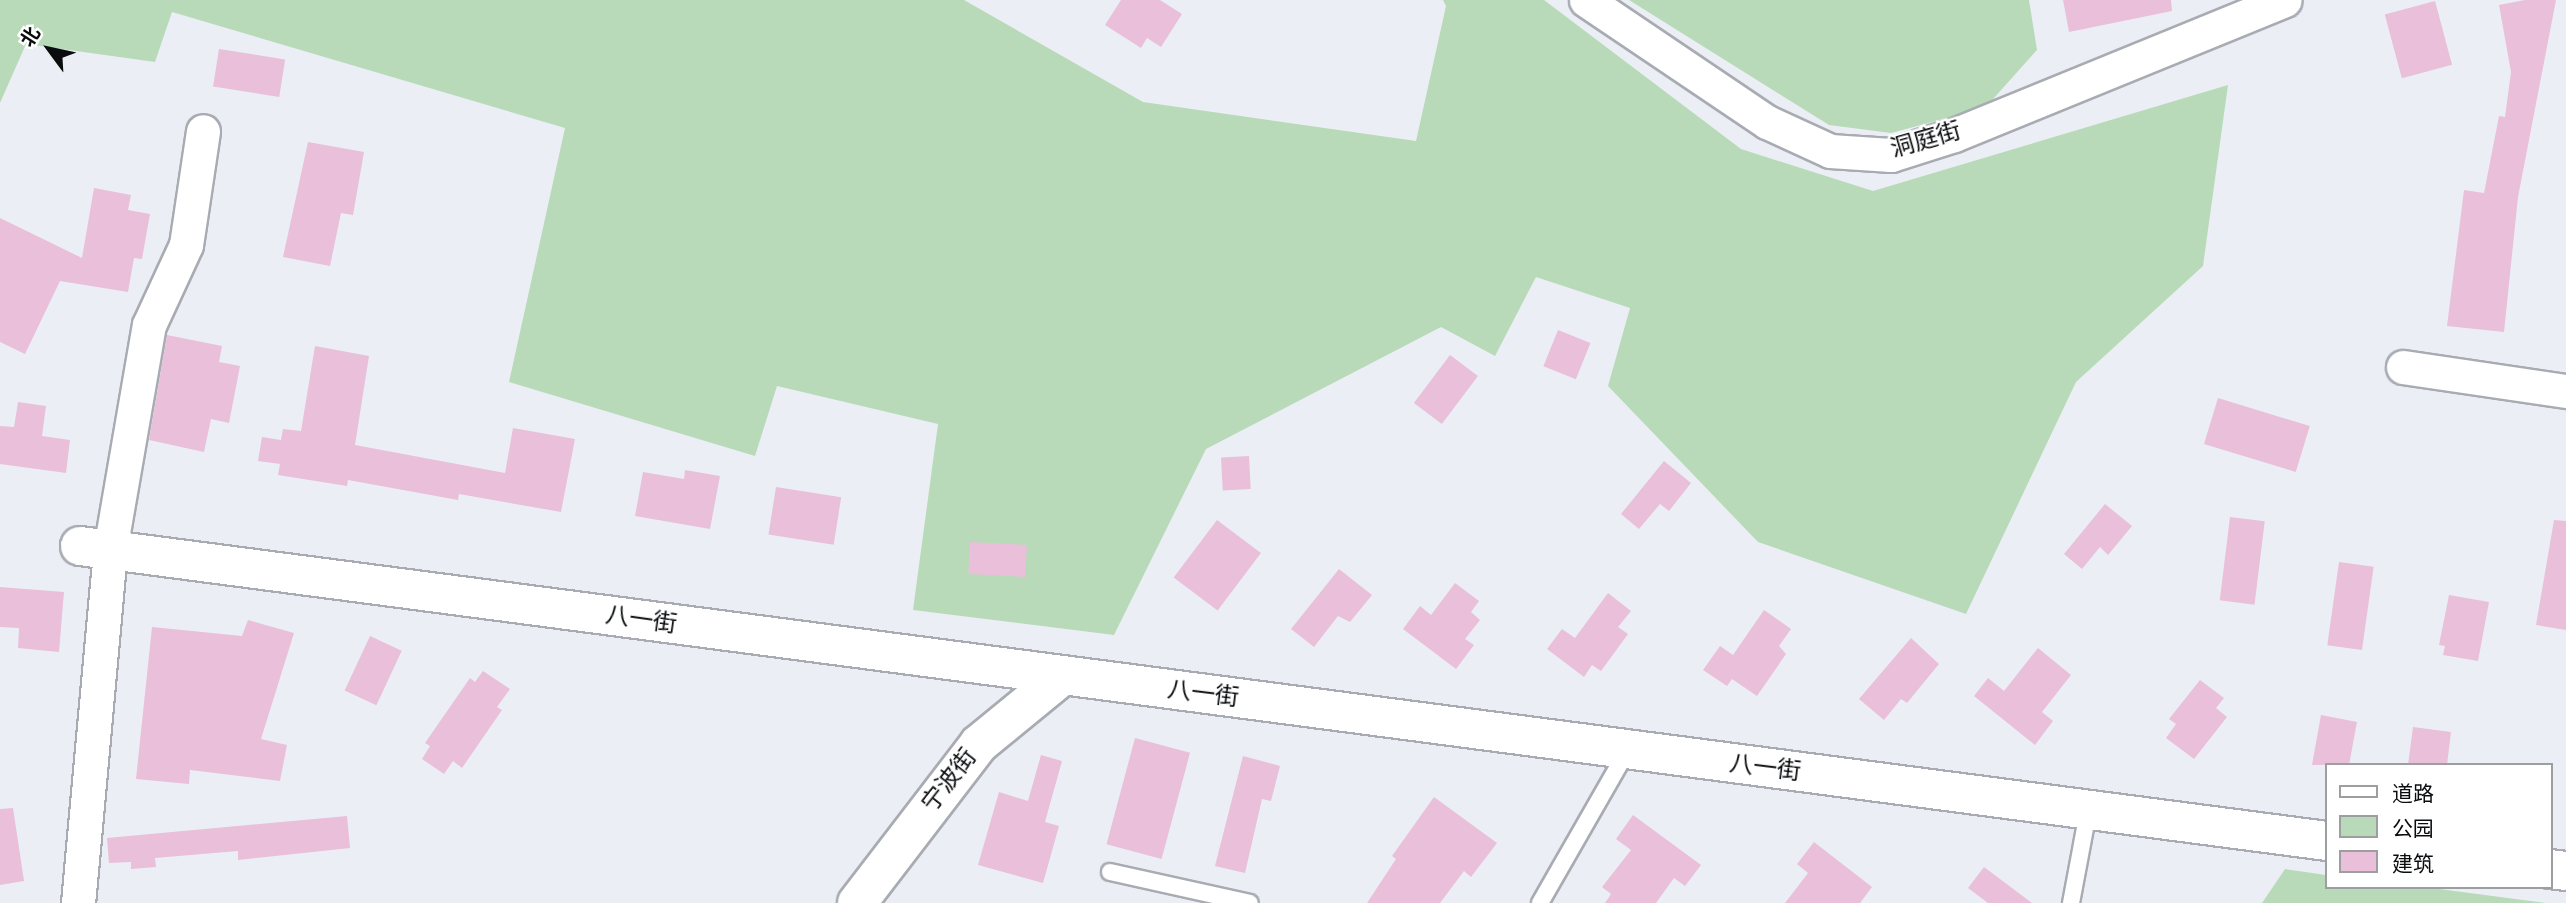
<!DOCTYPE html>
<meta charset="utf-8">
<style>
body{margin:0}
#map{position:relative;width:2566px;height:903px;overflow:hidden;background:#ebeff5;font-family:"Alegreya Sans","Noto Sans SC",sans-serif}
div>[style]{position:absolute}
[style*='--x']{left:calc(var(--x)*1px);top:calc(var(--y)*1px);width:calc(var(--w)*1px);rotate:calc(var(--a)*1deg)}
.green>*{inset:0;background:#b8dab9}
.building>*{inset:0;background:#e9bfd9;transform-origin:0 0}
.roads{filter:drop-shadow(2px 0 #a8acb2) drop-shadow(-2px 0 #a8acb2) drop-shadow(0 2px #a8acb2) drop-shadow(0 -2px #a8acb2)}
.service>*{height:16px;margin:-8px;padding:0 8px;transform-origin:8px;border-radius:8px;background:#fff}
.minor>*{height:33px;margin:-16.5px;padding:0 16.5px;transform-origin:16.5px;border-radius:16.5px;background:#fff}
.tertiary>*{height:38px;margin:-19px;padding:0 19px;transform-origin:19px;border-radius:19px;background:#fff}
span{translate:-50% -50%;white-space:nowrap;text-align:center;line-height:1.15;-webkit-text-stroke:5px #fff;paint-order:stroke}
.street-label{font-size:24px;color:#0a0c0e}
.legend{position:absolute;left:2325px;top:763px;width:228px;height:126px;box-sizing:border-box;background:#fff;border:2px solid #9d9e9f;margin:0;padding:9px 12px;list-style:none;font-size:21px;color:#0a0c0e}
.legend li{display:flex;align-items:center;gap:14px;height:35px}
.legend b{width:35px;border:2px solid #9d9e9f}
.north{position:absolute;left:14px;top:14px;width:70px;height:70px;-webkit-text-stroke:5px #fff;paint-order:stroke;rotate:303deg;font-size:19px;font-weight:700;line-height:28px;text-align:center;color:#0a0c0e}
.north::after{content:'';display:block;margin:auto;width:24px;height:32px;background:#0a0c0e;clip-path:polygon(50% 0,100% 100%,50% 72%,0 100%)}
</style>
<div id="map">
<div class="green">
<i style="clip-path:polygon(0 0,964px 0,1143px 102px,1416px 141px,1446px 6px,1443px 0,1544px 0,1741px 149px,1873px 191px,2228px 85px,2203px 266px,2076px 382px,1966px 614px,1758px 542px,1608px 386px,1630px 308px,1536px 277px,1495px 356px,1441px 327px,1206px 449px,1114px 635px,913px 610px,938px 424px,777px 386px,755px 456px,509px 382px,565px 128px,172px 12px,155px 62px,26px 44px,0 103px)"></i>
<i style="clip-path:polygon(1629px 0,2029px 0,2037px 50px,1985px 108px,1891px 133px,1829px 125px)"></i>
<i style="clip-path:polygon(2285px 869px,2326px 875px,2326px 887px,2424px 887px,2546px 903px,2262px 903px)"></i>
</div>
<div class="building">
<i style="clip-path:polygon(1121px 0,1160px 0,1182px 14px,1161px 47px,1147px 38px,1141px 48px,1105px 25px)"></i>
<i style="clip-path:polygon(2063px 0,2171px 0,2172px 11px,2069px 32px)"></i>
<i style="clip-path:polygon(2525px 0,2556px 0,2518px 197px,2504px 332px,2447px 326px,2464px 190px,2484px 193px,2499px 116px,2505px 117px,2511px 72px,2499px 5px)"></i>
<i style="left:2435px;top:1px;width:66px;height:52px;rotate:75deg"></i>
<i style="left:219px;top:49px;width:67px;height:38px;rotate:9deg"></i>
<i style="clip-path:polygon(308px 142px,364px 152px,353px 215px,341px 213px,330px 266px,283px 257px)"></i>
<i style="clip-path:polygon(94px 188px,131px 195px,128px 210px,150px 214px,142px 259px,134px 258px,128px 292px,60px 281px,25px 354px,0 342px,0 218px,82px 258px)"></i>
<i style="left:1558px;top:330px;width:35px;height:39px;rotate:22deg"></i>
<i style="clip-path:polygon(167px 335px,222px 346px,219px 362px,240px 366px,229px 423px,211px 419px,204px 452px,149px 440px)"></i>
<i style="clip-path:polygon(315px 346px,369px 356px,355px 445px,505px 473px,513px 428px,575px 439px,561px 512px,459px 494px,458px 500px,348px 480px,347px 486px,278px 475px,280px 464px,258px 461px,262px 437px,281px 440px,283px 429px,301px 431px)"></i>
<i style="left:1450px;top:355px;width:35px;height:60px;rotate:37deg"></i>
<i style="left:2218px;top:398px;width:96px;height:48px;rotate:17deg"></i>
<i style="clip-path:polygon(18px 402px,46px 406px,42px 436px,70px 440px,66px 473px,0 464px,0 426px,14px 427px)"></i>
<i style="left:1249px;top:456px;width:33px;height:28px;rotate:87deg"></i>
<i style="clip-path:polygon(1664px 461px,1691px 483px,1669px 511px,1660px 504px,1639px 529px,1621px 514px)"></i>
<i style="clip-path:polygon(685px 470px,720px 476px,710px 529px,635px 516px,643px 472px,684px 479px)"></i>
<i style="left:776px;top:487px;width:66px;height:48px;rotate:9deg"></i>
<i style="clip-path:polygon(2105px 504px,2132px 526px,2108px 555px,2100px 547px,2082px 569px,2064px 554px)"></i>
<i style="left:2230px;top:517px;width:35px;height:84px;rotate:7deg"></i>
<i style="left:1217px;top:520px;width:55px;height:72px;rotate:37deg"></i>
<i style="clip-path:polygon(2554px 520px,2566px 521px,2566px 630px,2536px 625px)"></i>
<i style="left:970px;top:542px;width:57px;height:32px;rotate:3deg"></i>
<i style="left:2339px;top:562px;width:35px;height:84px;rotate:8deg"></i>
<i style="clip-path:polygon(1339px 569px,1372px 595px,1350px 622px,1338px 616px,1314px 647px,1291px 629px)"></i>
<i style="clip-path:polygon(1455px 583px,1479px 601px,1471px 612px,1480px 620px,1465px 639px,1474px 645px,1456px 669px,1403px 629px,1420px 606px,1431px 615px)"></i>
<i style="clip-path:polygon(0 587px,64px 592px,59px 652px,18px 648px,19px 628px,0 627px)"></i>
<i style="clip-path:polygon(1608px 593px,1631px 611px,1618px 627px,1628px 634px,1601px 671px,1592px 665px,1584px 677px,1547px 649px,1562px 629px,1575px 638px)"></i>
<i style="clip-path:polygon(2449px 595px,2489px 602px,2478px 661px,2443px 655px,2445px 646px,2439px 645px)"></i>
<i style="clip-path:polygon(1764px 610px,1791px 629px,1779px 646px,1786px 654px,1757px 696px,1732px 679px,1727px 686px,1703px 670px,1720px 646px,1733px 655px)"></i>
<i style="clip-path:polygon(248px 620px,294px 633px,261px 739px,287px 745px,280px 781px,190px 770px,189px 784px,136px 779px,152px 627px,242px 636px)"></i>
<i style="left:370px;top:636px;width:35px;height:60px;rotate:25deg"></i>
<i style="clip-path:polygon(1911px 638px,1939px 664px,1907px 703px,1901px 699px,1884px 720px,1859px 699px)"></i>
<i style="clip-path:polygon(2038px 648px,2071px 675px,2042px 712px,2053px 721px,2035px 745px,1974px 696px,1988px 678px,2004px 691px)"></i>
<i style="clip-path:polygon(483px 671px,510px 689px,497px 707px,502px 710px,462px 768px,453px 761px,444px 774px,422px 759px,430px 746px,425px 743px,470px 678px,475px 682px)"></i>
<i style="clip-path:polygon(2200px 680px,2224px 698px,2216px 708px,2227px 717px,2194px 759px,2166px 738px,2176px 724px,2169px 719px)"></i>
<i style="clip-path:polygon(2321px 715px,2357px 722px,2349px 765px,2312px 765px)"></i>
<i style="clip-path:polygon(2413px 727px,2451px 732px,2447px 765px,2408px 765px)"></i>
<i style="left:1135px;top:738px;width:57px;height:110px;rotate:15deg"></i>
<i style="clip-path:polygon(1041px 755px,1062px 761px,1045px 822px,1059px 826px,1043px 883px,978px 865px,999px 792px,1028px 801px)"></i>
<i style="clip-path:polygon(1243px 756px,1280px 766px,1271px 801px,1262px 799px,1245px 873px,1215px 866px)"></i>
<i style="clip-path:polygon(1434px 797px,1497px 843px,1471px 877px,1464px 871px,1440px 903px,1367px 903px,1396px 859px,1392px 856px)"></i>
<i style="clip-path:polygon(13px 808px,24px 881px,0 885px,0 809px)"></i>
<i style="clip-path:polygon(1633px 815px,1701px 865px,1685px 886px,1674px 878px,1656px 903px,1605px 903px,1611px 894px,1602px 887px,1631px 850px,1616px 839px)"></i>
<i style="clip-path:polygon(347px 816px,350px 848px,238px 860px,238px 851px,155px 858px,156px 867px,131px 869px,131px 862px,109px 863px,107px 838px)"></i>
<i style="clip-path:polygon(1814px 842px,1872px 887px,1860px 903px,1785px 903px,1808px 873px,1797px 864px)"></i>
<i style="clip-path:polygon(1984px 867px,2032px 903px,1988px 903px,1968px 888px)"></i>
</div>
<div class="roads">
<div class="service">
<i style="--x:1110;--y:872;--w:143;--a:12.5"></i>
<i style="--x:1540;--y:903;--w:175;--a:-60.2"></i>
<i style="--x:2071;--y:903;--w:93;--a:-79.4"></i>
</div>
<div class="minor">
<i style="--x:1586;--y:0;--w:218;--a:34"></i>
<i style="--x:1767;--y:122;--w:69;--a:24.7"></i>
<i style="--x:1830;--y:151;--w:61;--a:3.8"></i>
<i style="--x:1891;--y:155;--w:66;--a:-17.6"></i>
<i style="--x:1954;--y:135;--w:357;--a:-22.2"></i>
<i style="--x:2403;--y:367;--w:165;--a:8.4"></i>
<i style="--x:78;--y:903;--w:354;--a:-84.8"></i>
<i style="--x:110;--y:550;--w:228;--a:-80.2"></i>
<i style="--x:149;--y:325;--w:88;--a:-65.2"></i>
<i style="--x:186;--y:245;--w:115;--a:-81.5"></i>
</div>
<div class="tertiary">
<i style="--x:80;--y:546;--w:2265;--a:7.48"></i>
<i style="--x:2550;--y:869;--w:16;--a:7"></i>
<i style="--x:857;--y:903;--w:200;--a:-52.5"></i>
<i style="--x:979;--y:744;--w:106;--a:-39.3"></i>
</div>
</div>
<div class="street-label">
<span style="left:1926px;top:141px;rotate:-16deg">洞庭街</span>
<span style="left:641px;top:621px;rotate:8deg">八一街</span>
<span style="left:1203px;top:695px;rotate:7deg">八一街</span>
<span style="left:1765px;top:769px;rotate:7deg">八一街</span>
<span style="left:950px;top:781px;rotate:-52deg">宁波街</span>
</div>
<ul class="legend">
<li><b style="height:9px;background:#fff"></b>道路</li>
<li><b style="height:19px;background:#b8dab9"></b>公园</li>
<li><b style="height:19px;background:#e9bfd9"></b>建筑</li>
</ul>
<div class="north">北</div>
</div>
